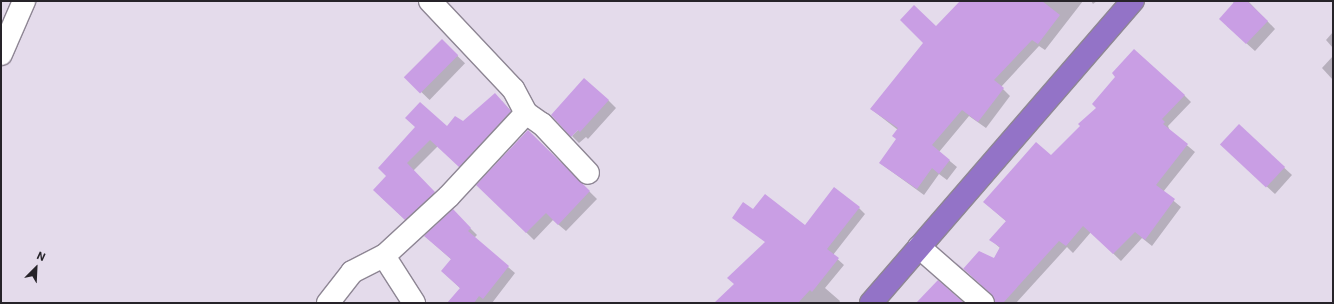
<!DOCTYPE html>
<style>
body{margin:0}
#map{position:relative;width:1334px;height:304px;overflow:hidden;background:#e4dbeb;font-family:Roboto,sans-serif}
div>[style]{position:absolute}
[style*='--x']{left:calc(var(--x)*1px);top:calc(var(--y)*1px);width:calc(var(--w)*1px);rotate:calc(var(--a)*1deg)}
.shadow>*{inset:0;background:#0003;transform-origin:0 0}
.building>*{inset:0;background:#c99ee4;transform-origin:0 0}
.roads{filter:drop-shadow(1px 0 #8e8694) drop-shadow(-1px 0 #8e8694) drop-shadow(0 1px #8e8694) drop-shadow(0 -1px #8e8694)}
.minor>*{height:22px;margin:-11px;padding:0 11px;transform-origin:11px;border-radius:11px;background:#fff}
.highway>*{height:22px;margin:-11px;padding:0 11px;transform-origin:11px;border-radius:11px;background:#9373c7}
span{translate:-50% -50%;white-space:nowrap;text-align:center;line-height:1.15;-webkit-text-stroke:3.5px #e4dbeb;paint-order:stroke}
.frame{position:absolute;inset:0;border:2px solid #262329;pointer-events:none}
.north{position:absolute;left:16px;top:248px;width:40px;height:40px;-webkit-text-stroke:3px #e4dbeb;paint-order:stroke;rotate:24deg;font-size:11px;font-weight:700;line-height:16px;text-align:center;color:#262329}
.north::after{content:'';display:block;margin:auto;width:14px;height:18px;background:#262329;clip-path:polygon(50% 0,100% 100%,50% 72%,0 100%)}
</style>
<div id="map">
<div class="shadow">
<i style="clip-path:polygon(966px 1px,1083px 1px,1045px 50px,1039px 46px,1001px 87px,1010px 96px,986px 128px,969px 116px,939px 152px,957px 167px,947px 180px,939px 174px,924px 195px,880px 163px,897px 139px,898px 130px,871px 109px,936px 28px)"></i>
<i style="clip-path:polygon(1091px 1px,1097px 1px,1093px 4px)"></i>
<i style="clip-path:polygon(1232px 1px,1248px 1px,1275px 29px,1255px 51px,1227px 26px,1234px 3px)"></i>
<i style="clip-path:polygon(1333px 32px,1333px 48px,1326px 40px)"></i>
<i style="left:442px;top:41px;width:32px;height:51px;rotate:44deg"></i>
<i style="clip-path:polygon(1333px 56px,1333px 80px,1322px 68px)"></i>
<i style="clip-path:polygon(1184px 95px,1191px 102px,1168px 126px,1170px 131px,1195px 152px,1163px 192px,1181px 207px,1152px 246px,1142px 238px,1121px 261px,1091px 232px,1073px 253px,1067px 247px,1016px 303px,996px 303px,993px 295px,964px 269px,980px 252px,994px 259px,1000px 248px,991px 240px,1007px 222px,984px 202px,1051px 156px)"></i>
<i style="clip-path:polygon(608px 100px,616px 108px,588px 139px,586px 137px,579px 143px,572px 136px)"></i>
<i style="clip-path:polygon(502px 101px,517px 118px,466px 173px,438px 146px,413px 171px,441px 199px,412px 226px,381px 197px,388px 176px,416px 127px,447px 128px,463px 123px)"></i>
<i style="clip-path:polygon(1239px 126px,1292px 175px,1275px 194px,1229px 152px)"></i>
<i style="clip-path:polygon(528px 131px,597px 199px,566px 231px,553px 220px,534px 240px,478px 185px)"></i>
<i style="clip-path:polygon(859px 208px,865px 214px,833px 255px,844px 265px,825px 288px,840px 301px,839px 303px,728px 303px,735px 284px,766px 242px,733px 217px,753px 211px,805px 226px)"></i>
<i style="clip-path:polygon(453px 211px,477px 235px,474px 238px,515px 273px,492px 303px,452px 303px,461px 289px,442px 271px,452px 260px,425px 236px)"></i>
</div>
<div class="building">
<i style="clip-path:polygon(960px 1px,1042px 1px,1060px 15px,1038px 44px,1032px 40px,994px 80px,1004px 88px,978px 122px,962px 110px,932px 145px,950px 160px,939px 174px,932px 168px,917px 189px,879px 163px,896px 139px,892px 136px,898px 128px,870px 109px,923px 43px,900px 20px,914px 5px,936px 26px)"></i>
<i style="clip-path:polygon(1235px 1px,1247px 1px,1268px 21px,1246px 44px,1219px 19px)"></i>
<i style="left:442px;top:39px;width:23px;height:54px;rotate:45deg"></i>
<i style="clip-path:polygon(1134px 49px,1185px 95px,1162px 119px,1165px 122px,1163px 124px,1188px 144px,1156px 185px,1175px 199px,1145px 240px,1135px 232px,1113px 254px,1083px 226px,1066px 246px,1059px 241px,1003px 303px,995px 303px,991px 294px,956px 262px,963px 269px,979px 251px,994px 258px,1000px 247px,989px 240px,1006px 221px,983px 202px,1036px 142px,1051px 155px,1080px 126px,1078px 124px,1096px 108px,1092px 104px,1115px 77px,1112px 73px)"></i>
<i style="clip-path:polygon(584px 78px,609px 100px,580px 132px,578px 130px,571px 137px,551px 115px)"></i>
<i style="clip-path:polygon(495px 93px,511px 111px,459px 167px,430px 140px,407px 163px,435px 192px,405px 220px,373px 190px,386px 176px,378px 168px,415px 127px,405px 118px,420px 102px,447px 126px,455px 116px,463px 121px)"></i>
<i style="left:1239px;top:124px;width:63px;height:28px;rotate:43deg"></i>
<i style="clip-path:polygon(528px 130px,590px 191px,558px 225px,546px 213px,526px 233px,476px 185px)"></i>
<i style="clip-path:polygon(834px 187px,860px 207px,827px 249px,839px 258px,812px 292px,810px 290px,798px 303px,714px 303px,734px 284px,727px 278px,765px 242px,732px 218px,743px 202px,753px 209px,765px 194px,805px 225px)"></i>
<i style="clip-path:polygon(453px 209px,471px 228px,468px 231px,509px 266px,483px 299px,479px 296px,474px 303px,447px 303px,460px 288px,441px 271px,451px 259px,424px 236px)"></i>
<i style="clip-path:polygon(938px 280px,964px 303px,916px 303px)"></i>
</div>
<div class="roads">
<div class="minor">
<i style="--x:1;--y:54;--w:58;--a:-66.5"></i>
<i style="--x:526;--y:113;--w:19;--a:35"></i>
<i style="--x:542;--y:124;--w:67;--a:46.8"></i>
<i style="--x:919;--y:247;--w:85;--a:41.2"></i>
<i style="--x:384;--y:256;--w:56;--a:57.4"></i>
<i style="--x:328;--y:303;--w:39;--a:-52"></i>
<i style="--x:352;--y:272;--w:36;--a:-27"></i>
<i style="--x:384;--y:256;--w:88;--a:-42.7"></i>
<i style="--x:449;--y:196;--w:113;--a:-47.1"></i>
<i style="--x:526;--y:113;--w:27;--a:-118"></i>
<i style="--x:513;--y:89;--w:121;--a:-133.3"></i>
</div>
<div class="highway">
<i style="--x:871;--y:303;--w:400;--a:-49.1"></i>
</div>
</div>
<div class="frame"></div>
<div class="north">N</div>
</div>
